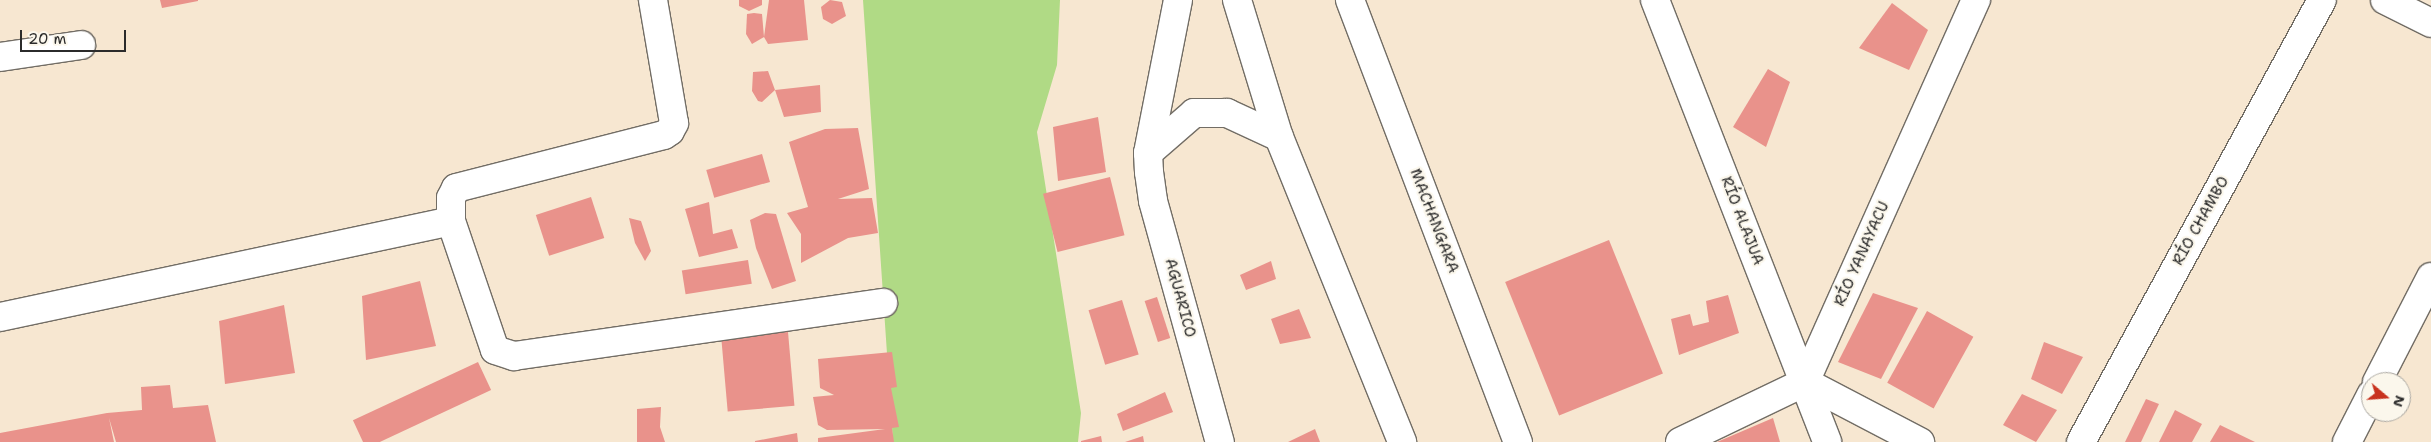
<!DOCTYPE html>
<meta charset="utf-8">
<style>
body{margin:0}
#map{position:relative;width:2431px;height:442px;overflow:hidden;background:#f7e7d1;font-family:"Shantell Sans",sans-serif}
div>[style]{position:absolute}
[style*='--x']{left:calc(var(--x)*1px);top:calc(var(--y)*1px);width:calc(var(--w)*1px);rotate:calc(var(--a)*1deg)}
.green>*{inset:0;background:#b0da85}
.building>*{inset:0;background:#e9928b;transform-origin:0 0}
.roads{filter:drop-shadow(1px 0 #726d65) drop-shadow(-1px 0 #726d65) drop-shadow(0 1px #726d65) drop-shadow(0 -1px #726d65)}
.minor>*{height:28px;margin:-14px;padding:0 14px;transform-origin:14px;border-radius:14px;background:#fff}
span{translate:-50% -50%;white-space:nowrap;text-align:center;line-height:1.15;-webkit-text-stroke:4.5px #fbf7ec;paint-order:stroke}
.street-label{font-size:15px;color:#2b2b2b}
.north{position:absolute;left:2361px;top:372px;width:50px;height:50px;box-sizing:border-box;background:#fbf7ec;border:1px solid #a8a59f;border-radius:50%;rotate:108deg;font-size:14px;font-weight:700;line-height:20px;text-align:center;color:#2b2b2b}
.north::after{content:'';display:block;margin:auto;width:18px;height:22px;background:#c8321e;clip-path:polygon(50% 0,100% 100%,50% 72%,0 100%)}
.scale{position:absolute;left:20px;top:30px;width:106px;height:22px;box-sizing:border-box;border:2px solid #2b2b2b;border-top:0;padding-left:6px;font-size:15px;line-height:18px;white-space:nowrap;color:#2b2b2b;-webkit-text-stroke:4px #fbf7ec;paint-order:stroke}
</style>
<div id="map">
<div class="green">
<i style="clip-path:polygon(863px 0,1060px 0,1057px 65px,1037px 132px,1081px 413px,1078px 442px,893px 442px)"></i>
</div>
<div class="building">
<i style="clip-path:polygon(160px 0,198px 0,198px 1px,162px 8px)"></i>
<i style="clip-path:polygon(739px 0,762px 0,762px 5px,749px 11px,739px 6px)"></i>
<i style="clip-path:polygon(769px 0,804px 0,808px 40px,768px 44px,764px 37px)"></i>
<i style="clip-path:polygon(830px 0,842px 2px,846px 16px,832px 24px,823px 19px,821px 7px)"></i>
<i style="clip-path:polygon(1892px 3px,1928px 30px,1909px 70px,1859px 48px)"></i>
<i style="clip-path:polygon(754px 13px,762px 14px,764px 37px,752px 44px,746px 34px,747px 14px)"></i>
<i style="clip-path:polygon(1768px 69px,1790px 82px,1766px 147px,1733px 127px)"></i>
<i style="clip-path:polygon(768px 71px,775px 90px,820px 85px,821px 112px,784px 117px,775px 90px,762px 102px,758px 101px,752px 91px,753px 72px)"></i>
<i style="clip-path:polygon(1098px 117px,1106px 172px,1058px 181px,1053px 127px)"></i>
<i style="clip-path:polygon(858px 128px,869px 189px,838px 199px,872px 198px,878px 233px,848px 238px,801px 263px,801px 234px,787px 213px,808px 207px,789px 142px,825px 129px)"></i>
<i style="left:762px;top:154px;width:29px;height:58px;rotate:74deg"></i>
<i style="left:1110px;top:177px;width:60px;height:69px;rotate:76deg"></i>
<i style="left:591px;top:197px;width:43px;height:58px;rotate:72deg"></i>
<i style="clip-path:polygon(709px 202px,713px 234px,732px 229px,738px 248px,699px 257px,685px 209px)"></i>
<i style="clip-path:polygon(765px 213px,776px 214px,796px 281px,772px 289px,756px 248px,750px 220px)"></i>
<i style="clip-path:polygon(629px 218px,641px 221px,651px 251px,645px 261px,635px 243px)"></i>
<i style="left:1609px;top:240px;width:144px;height:112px;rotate:68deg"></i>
<i style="left:748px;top:260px;width:24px;height:67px;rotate:81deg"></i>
<i style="clip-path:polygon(1271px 261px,1276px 279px,1246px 290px,1240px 275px)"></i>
<i style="clip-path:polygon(420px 281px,436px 346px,366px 360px,362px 296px)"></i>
<i style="clip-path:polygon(1873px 293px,1918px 308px,1881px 379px,1838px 362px)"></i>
<i style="clip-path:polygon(1728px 295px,1739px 333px,1679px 355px,1671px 319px,1690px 314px,1693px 326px,1709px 322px,1706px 301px)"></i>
<i style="left:1157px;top:297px;width:43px;height:13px;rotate:72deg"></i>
<i style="left:1122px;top:300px;width:57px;height:35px;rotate:73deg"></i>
<i style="clip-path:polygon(284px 305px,295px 373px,225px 384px,219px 321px)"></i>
<i style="clip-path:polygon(1299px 309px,1311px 338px,1280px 344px,1271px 319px)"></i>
<i style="left:1927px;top:311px;width:53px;height:82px;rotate:29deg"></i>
<i style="left:788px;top:332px;width:74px;height:67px;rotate:85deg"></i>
<i style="clip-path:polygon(2044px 342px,2083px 357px,2062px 394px,2031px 379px)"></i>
<i style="clip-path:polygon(892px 352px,897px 387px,891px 388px,899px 427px,892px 428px,894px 442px,818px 442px,818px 438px,885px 429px,827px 430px,818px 425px,813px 397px,834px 395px,820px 388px,818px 359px)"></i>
<i style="left:478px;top:362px;width:31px;height:138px;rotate:65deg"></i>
<i style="clip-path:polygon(170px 385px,173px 408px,208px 405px,216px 442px,116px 442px,109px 418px,114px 442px,0 442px,0 433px,107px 413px,142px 410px,141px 387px)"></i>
<i style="clip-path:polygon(1165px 392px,1173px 412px,1123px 431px,1117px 414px)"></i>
<i style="clip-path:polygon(2022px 394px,2057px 410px,2036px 442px,2003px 425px)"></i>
<i style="clip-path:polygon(2146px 399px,2159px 404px,2141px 442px,2125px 442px)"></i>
<i style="clip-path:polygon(661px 407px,660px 427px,665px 442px,637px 442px,637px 409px)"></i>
<i style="clip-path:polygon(2175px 410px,2202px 424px,2192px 442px,2159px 442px)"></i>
<i style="clip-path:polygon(1773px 418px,1780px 442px,1717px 442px)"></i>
<i style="clip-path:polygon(2220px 425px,2255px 442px,2210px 442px)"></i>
<i style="clip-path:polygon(1315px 429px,1320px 442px,1288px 442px)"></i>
<i style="clip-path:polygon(797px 433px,798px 442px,755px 442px,755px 441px)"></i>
<i style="clip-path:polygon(1101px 436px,1102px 442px,1081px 442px,1081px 441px)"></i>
<i style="clip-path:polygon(1143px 436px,1144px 442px,1125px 442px)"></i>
</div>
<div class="roads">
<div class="minor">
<i style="--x:1178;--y:0;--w:156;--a:101.1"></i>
<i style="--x:1148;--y:153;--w:19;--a:87"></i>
<i style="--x:1149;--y:172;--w:29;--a:82"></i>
<i style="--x:1153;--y:201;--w:250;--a:74.5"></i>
<i style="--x:1237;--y:0;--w:143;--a:73"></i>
<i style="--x:1279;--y:137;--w:329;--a:68"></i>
<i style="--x:1350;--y:0;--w:473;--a:69.2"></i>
<i style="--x:1655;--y:0;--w:474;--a:68.7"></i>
<i style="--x:2385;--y:0;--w:51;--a:26.6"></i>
<i style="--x:0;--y:57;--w:82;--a:-8.4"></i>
<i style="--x:1148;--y:153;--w:61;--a:-41"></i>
<i style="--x:1194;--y:113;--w:33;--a:0"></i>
<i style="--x:1227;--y:113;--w:57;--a:24.8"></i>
<i style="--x:451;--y:221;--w:23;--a:-90"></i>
<i style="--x:451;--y:198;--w:11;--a:-63"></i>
<i style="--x:456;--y:188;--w:215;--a:-14.3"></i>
<i style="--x:664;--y:135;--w:7;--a:-34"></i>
<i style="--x:670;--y:131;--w:9;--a:-63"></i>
<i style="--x:674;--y:123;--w:125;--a:-99.7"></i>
<i style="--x:0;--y:317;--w:461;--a:-12"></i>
<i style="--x:451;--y:221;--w:136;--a:71.2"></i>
<i style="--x:495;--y:350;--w:20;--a:18"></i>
<i style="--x:514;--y:356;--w:373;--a:-8.2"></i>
<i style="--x:1805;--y:382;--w:130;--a:27.6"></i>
<i style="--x:2377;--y:382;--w:118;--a:-62.8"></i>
<i style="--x:1680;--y:442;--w:139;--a:-25.6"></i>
<i style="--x:1805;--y:382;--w:419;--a:-65.9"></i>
<i style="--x:2081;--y:442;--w:503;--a:-61.4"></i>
<i style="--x:2347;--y:442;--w:53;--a:-62.9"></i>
</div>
</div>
<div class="street-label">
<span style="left:1434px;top:221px;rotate:69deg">MACHANGARA</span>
<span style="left:1742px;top:221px;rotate:69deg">RÍO ALAJUA</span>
<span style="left:2201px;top:221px;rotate:-61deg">RÍO CHAMBO</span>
<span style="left:1862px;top:254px;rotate:-66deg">RÍO YANAYACU</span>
<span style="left:1180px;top:298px;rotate:75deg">AGUARICO</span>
</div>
<div class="north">N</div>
<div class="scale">20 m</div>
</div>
